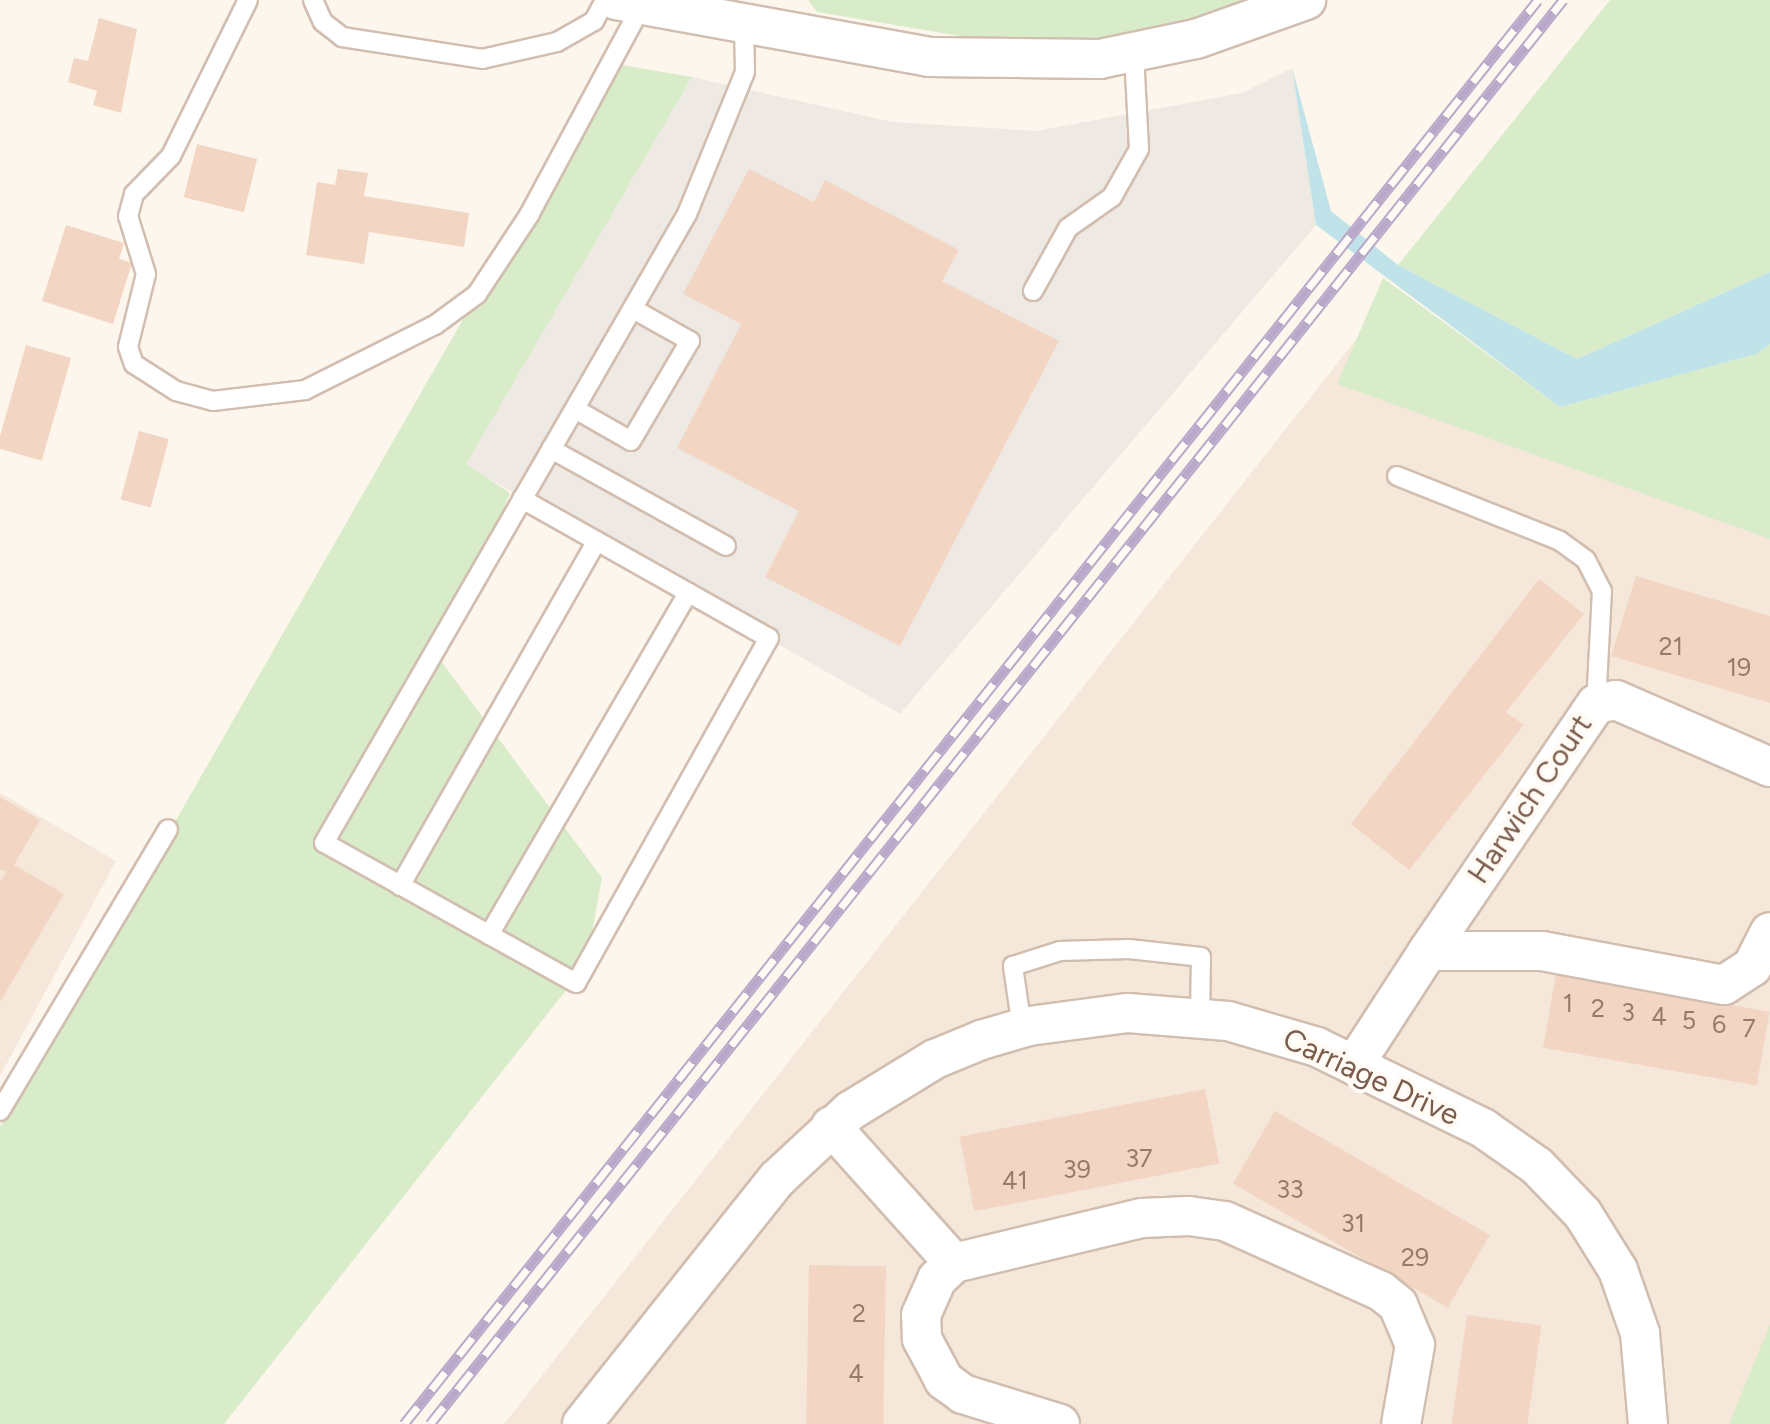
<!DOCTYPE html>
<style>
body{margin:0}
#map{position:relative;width:1770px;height:1424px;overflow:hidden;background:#fdf6ec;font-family:Figtree,sans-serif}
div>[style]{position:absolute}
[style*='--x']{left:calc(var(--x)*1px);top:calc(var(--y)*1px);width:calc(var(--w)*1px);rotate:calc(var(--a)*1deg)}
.residential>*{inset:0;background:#f5e8da}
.industrial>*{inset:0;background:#efe9e4}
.green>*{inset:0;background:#d8ecc9}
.water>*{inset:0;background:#bfe3e8}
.building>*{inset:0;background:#f3d5c3;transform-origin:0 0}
.roads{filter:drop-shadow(2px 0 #d1beb0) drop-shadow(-2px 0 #d1beb0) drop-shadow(0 2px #d1beb0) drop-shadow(0 -2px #d1beb0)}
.service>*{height:18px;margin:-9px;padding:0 9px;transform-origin:9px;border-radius:9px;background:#fff}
.minor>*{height:38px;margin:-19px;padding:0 19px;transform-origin:19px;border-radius:19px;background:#fff}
.rail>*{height:11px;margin-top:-5.5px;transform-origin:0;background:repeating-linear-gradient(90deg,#fffaf3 0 22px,#b9a8c9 0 44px);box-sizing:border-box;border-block:2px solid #b9a8c9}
span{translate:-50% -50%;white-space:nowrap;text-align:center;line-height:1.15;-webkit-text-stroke:8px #fffaf3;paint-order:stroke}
.number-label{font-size:25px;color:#987a6a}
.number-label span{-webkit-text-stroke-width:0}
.street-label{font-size:30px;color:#7a5c4d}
</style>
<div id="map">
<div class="residential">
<i style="clip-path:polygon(1365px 328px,1770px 534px,1770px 1410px,1765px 1424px,504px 1424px)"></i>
<i style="clip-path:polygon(0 793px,116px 861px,0 1076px)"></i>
</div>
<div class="industrial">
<i style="clip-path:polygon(1292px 68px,1316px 225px,900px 714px,465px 465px,692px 77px,893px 122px,1036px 131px,1242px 93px)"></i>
</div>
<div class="green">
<i style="clip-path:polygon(808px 0,1257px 0,1100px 59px,817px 12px)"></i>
<i style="clip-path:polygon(1610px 0,1770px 0,1770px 272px,1577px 359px,1398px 265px)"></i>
<i style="clip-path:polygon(610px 63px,692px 77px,466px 464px,510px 493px,441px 661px,602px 878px,586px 965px,224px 1424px,0 1424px,0 1127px)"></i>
<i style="clip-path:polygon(1383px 278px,1560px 407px,1757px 354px,1770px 344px,1770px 539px,1337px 384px)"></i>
<i style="clip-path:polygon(1770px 1324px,1770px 1424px,1729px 1424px)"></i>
</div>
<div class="water">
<i style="clip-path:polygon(1292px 68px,1331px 211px,1398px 265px,1577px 359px,1770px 272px,1770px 344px,1757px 354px,1560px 407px,1316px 225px)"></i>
</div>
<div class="building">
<i style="clip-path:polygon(99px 18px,137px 29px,121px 113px,93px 105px,97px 91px,68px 82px,74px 58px,88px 61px)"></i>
<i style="left:197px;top:144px;width:62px;height:55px;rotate:14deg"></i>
<i style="clip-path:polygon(338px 169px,368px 173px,364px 196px,469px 213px,464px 247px,369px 232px,364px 264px,306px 255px,317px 182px,335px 185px)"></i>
<i style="clip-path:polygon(749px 169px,814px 202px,825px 180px,959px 250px,942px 281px,1059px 341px,900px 646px,765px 577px,799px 511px,677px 448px,741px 324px,683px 294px)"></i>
<i style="clip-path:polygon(66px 225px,124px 243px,119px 259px,132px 263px,113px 324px,42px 301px)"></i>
<i style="left:26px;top:345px;width:47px;height:107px;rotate:16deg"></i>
<i style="left:139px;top:431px;width:31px;height:71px;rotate:15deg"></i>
<i style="clip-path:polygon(1636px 576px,1770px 616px,1770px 703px,1611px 656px)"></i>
<i style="clip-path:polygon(1539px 579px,1584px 614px,1506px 712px,1524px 725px,1409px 870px,1351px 824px)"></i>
<i style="clip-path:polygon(0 797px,40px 820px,14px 865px,64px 894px,0 1002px,0 882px,6px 872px,0 869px)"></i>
<i style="left:1556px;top:974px;width:217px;height:75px;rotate:10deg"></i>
<i style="left:1205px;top:1089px;width:76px;height:250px;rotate:79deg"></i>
<i style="left:1275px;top:1111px;width:248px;height:84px;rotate:30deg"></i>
<i style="left:809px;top:1265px;width:77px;height:159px;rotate:1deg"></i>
<i style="left:1467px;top:1315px;width:75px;height:110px;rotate:8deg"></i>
</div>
<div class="roads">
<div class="service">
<i style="--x:248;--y:0;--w:174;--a:116.3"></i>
<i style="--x:171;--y:156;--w:53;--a:134.2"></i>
<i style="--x:134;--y:194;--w:23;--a:105"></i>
<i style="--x:128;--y:216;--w:61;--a:72.8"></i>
<i style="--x:146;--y:274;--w:75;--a:103.9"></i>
<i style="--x:128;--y:347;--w:18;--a:71"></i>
<i style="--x:134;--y:364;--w:50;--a:32.7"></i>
<i style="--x:176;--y:391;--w:38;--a:15"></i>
<i style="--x:213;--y:401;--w:93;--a:-6.8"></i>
<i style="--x:305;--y:390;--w:145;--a:-26.6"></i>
<i style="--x:435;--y:325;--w:52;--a:-36.4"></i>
<i style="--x:477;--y:294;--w:95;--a:-56.6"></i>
<i style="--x:529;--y:215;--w:238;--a:-61.7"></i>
<i style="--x:313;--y:0;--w:24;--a:66"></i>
<i style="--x:323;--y:22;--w:24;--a:38"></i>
<i style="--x:342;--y:37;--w:142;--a:8.9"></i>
<i style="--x:482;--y:59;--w:77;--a:-12.8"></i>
<i style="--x:557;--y:42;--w:43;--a:-29.6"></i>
<i style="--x:594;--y:21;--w:24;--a:-62"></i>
<i style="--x:1033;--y:291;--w:72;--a:-60.9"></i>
<i style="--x:1068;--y:228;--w:54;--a:-35.2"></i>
<i style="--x:1112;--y:197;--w:55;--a:-60.6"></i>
<i style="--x:1139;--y:149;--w:96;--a:-93"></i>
<i style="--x:575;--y:409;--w:64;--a:29.7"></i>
<i style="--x:631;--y:441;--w:116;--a:-59.5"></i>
<i style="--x:690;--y:341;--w:65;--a:-150.7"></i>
<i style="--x:551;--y:449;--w:200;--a:29"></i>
<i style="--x:1397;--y:476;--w:175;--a:21.7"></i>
<i style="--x:1560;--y:541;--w:32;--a:36"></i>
<i style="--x:1586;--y:560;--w:35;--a:63"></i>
<i style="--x:1602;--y:591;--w:113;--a:93"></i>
<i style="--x:522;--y:499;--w:283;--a:29.4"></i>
<i style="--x:769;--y:638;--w:395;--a:119.2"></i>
<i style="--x:576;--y:983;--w:288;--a:-150.9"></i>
<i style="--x:324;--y:843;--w:726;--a:-60.01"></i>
<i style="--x:687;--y:214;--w:153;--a:-67.8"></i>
<i style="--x:745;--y:72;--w:46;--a:-91.2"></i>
<i style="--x:400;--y:886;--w:397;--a:-60.3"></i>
<i style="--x:489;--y:935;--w:396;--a:-59.8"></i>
<i style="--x:1022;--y:1028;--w:63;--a:-98.3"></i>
<i style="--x:1013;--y:966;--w:49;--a:-17.7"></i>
<i style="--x:1060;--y:951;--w:69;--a:-1.7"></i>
<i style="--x:1129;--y:949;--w:72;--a:6.3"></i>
<i style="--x:1201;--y:957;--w:60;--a:91"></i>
<i style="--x:0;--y:1111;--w:328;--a:-59.2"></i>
</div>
<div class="minor">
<i style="--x:616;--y:0;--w:319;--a:10.3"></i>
<i style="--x:930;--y:57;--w:170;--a:0.7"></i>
<i style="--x:1100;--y:59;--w:98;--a:-11.8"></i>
<i style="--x:1196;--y:39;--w:117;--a:-19.5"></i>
<i style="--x:1770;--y:767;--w:168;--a:-156.5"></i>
<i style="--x:1616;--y:700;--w:20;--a:169"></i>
<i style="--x:1596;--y:704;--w:299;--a:124.2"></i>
<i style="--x:1428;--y:951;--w:114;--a:0"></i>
<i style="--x:1542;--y:951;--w:185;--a:10.6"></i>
<i style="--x:1724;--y:985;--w:33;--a:-33"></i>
<i style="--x:1752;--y:967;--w:39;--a:-63"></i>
<i style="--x:1354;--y:1065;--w:136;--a:-57"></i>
<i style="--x:831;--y:1126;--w:184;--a:48.1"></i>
<i style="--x:582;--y:1424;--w:313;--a:-51.5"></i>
<i style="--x:777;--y:1179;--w:100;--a:-43"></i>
<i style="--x:850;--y:1111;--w:100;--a:-31.5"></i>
<i style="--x:935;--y:1059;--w:50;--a:-22.4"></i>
<i style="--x:981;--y:1040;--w:50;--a:-16.3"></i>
<i style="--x:1029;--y:1026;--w:100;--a:-7.5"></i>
<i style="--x:1128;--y:1013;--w:100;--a:4.6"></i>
<i style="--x:1228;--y:1021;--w:93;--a:16.3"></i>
<i style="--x:1317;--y:1047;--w:185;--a:26"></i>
<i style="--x:1483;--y:1128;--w:66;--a:35.1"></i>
<i style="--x:1537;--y:1166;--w:66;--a:46.2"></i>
<i style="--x:1583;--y:1214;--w:66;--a:58"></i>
<i style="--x:1618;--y:1270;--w:67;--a:70.8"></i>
<i style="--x:1640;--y:1333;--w:91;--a:85"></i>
<i style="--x:1060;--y:1424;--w:102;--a:-162.8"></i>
<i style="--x:963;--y:1394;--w:24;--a:-144"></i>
<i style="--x:944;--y:1380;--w:47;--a:-118.2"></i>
<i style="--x:922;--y:1339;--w:24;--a:-92"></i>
<i style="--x:921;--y:1315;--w:39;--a:-66"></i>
<i style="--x:937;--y:1279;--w:23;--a:-43"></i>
<i style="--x:954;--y:1263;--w:193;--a:-13.5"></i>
<i style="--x:1142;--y:1218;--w:47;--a:-2.4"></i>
<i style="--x:1189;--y:1216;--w:36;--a:8"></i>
<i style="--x:1225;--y:1221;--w:171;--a:24.2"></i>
<i style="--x:1381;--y:1291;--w:22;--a:39"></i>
<i style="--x:1398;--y:1305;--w:43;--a:67"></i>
<i style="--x:1415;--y:1345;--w:80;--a:100"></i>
</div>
</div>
<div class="rail">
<i style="--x:404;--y:1424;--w:1820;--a:-51.47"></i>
<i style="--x:430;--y:1424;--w:1820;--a:-51.49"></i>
</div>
<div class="number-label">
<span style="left:1671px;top:646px">21</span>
<span style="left:1739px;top:667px">19</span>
<span style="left:1568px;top:1003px">1</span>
<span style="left:1598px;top:1008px">2</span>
<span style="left:1628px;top:1012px">3</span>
<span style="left:1659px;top:1016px">4</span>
<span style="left:1689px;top:1020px">5</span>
<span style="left:1719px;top:1024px">6</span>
<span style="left:1749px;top:1028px">7</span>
<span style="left:1139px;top:1158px">37</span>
<span style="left:1077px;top:1169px">39</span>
<span style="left:1015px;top:1180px">41</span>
<span style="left:1290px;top:1189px">33</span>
<span style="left:1353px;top:1223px">31</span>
<span style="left:1415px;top:1257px">29</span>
<span style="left:859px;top:1313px">2</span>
<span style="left:856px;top:1373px">4</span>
</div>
<div class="street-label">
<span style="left:1530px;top:799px;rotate:-56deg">Harwich Court</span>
<span style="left:1371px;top:1077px;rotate:25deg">Carriage Drive</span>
</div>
</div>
